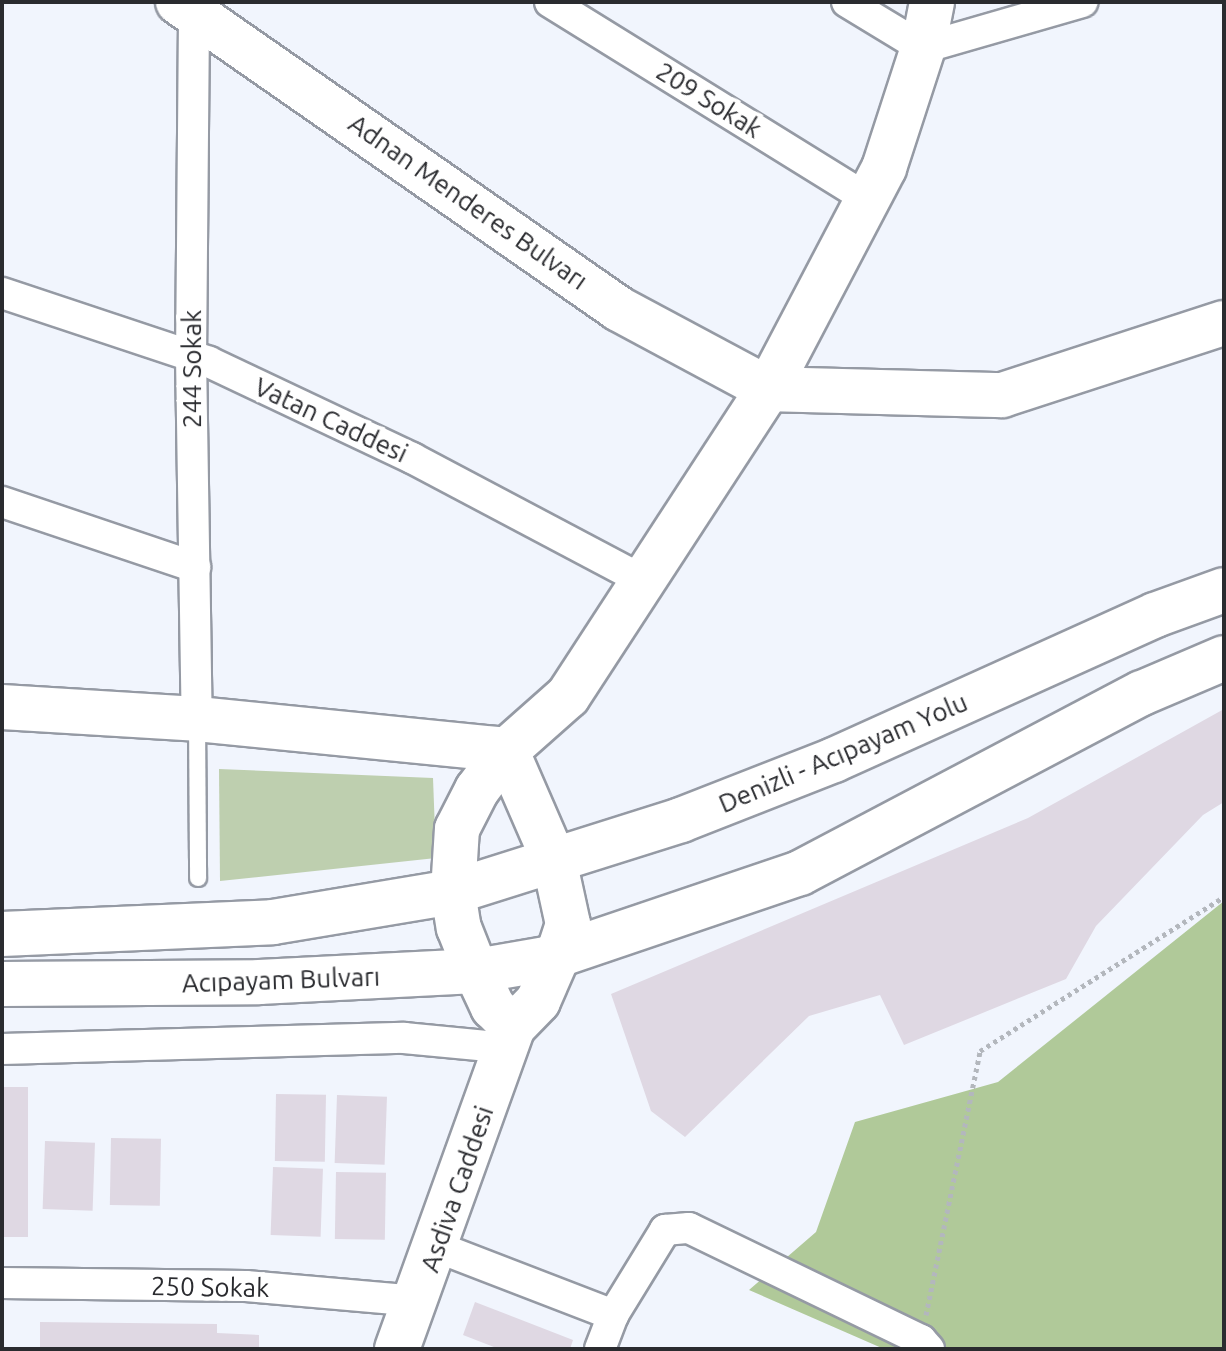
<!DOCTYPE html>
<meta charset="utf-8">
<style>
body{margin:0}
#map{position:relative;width:1226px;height:1351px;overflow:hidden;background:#f1f5fd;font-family:Ubuntu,sans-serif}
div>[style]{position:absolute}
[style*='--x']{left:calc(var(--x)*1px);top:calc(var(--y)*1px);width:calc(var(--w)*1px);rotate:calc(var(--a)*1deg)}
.green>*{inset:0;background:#becfaf}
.forest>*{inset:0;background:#b0c999}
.building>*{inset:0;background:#dfd8e3;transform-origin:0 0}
.path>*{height:5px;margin-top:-2.5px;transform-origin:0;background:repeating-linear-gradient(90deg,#b3b7bd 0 4px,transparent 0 8px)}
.roads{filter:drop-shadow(2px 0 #959aa4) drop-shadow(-2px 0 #959aa4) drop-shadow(0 2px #959aa4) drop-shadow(0 -2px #959aa4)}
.lane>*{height:16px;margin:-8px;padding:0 8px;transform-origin:8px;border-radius:8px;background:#fff}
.street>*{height:30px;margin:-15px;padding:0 15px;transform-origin:15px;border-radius:15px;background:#fff}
.secondary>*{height:44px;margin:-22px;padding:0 22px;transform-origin:22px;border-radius:22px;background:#fff}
.primary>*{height:44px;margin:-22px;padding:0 22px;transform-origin:22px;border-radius:22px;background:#fff}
span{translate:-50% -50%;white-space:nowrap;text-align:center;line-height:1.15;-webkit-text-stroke:8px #fff;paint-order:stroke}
.street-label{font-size:26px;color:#2a2b2f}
.frame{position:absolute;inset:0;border:4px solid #2a2b2f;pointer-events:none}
</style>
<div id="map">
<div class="green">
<i style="clip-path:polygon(219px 769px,433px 778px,436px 858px,220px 881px)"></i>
</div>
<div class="forest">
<i style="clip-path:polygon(1224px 901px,1224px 1349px,884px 1349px,749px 1290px,816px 1232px,855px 1122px,998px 1082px)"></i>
</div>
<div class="building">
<i style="clip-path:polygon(1224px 709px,1224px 802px,1203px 815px,1096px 926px,1066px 979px,904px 1045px,880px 995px,809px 1016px,685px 1137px,651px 1111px,611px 994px,1028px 818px)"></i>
<i style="left:2px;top:1087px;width:26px;height:150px"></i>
<i style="left:276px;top:1094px;width:50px;height:67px;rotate:1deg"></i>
<i style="left:337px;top:1095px;width:50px;height:68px;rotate:2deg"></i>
<i style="left:111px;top:1138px;width:50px;height:67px;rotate:1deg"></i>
<i style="left:45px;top:1141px;width:50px;height:68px;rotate:2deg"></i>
<i style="left:273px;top:1167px;width:50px;height:68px;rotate:2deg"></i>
<i style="left:336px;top:1172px;width:50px;height:67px;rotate:1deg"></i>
<i style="clip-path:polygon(475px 1302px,573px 1340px,570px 1349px,499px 1349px,463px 1335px)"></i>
<i style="clip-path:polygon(40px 1322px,217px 1324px,217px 1333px,259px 1335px,259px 1349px,40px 1349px)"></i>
</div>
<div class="path">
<i style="--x:926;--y:1315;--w:269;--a:-78.4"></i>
<i style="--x:980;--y:1051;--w:289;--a:-32.3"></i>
</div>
<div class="roads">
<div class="lane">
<i style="--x:197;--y:719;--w:159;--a:89.6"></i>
</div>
<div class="street">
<i style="--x:550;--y:2;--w:374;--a:31.8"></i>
<i style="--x:847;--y:2;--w:89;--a:31.2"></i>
<i style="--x:923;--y:48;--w:166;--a:-16.1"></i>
<i style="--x:194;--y:18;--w:338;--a:90.5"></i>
<i style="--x:191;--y:356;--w:363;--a:89.1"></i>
<i style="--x:2;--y:293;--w:218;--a:18.4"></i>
<i style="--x:209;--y:362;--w:225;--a:25.3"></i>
<i style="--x:412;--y:458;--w:265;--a:27.9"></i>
<i style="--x:2;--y:502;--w:204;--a:18.6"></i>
<i style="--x:2;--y:1049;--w:402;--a:-1.6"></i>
<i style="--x:404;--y:1038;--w:103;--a:5.5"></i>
<i style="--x:437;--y:1247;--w:189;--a:21.1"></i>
<i style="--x:2;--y:1283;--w:244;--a:0.7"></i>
<i style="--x:246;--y:1286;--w:172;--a:5"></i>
<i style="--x:600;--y:1349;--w:36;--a:-69"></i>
<i style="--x:613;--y:1315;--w:100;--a:-58.5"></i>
<i style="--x:665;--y:1230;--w:24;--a:-5"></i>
<i style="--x:689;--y:1228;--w:258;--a:25.8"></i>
<i style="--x:921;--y:1340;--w:12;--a:48"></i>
</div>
<div class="secondary">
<i style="--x:178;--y:2;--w:537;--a:34.84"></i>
<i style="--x:619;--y:309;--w:169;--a:28.2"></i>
<i style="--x:768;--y:389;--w:234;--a:1.5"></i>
<i style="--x:1002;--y:395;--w:233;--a:-18"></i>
<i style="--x:2;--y:707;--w:195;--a:3.5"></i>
<i style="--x:197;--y:719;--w:312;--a:5.7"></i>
<i style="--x:507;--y:752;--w:118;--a:66.5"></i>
<i style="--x:453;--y:892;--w:63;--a:-86.4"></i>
<i style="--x:457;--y:829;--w:44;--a:-62.9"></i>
<i style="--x:477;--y:790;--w:50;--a:-53.1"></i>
<i style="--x:507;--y:750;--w:81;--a:-41.5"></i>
<i style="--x:568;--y:696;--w:366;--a:-56.9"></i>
<i style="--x:768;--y:389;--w:250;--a:-62.3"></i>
<i style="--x:884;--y:168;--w:126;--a:-72"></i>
<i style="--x:923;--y:48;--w:47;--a:-78.9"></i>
<i style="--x:476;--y:971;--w:40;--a:65"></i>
<i style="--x:493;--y:1007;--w:28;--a:45"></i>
<i style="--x:397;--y:1349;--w:342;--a:-70.2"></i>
<i style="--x:513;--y:1027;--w:36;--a:-46"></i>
<i style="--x:538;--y:1001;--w:50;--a:-66.5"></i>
</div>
<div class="primary">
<i style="--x:554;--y:860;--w:66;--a:77.7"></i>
<i style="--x:568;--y:924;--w:33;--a:108"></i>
<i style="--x:453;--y:892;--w:36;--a:81"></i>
<i style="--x:459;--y:928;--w:46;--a:68.4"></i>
<i style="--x:2;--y:934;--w:271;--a:-2.5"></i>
<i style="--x:273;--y:922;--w:182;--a:-9.5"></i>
<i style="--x:453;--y:892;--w:239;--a:-17.5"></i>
<i style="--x:681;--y:820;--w:164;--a:-21.4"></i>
<i style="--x:834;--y:760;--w:352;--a:-24.3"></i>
<i style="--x:1155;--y:615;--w:73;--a:-19.9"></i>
<i style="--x:2;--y:984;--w:257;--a:-0.4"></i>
<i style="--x:259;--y:982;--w:217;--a:-2.9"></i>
<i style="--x:476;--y:971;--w:71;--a:-9.7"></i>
<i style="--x:546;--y:959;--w:268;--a:-18.7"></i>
<i style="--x:800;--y:873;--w:386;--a:-27.8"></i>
<i style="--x:1142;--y:693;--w:89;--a:-23.1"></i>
</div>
</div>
<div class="street-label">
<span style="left:709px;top:100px;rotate:32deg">209 Sokak</span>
<span style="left:468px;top:202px;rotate:35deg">Adnan Menderes Bulvarı</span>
<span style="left:192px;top:369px;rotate:-90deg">244 Sokak</span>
<span style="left:331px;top:420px;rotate:25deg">Vatan Caddesi</span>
<span style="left:843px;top:753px;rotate:-23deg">Denizli - Acıpayam Yolu</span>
<span style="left:281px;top:980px;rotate:-2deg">Acıpayam Bulvarı</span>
<span style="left:457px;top:1189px;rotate:-71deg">Asdiva Caddesi</span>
<span style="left:210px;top:1287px;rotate:1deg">250 Sokak</span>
</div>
<div class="frame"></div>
</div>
